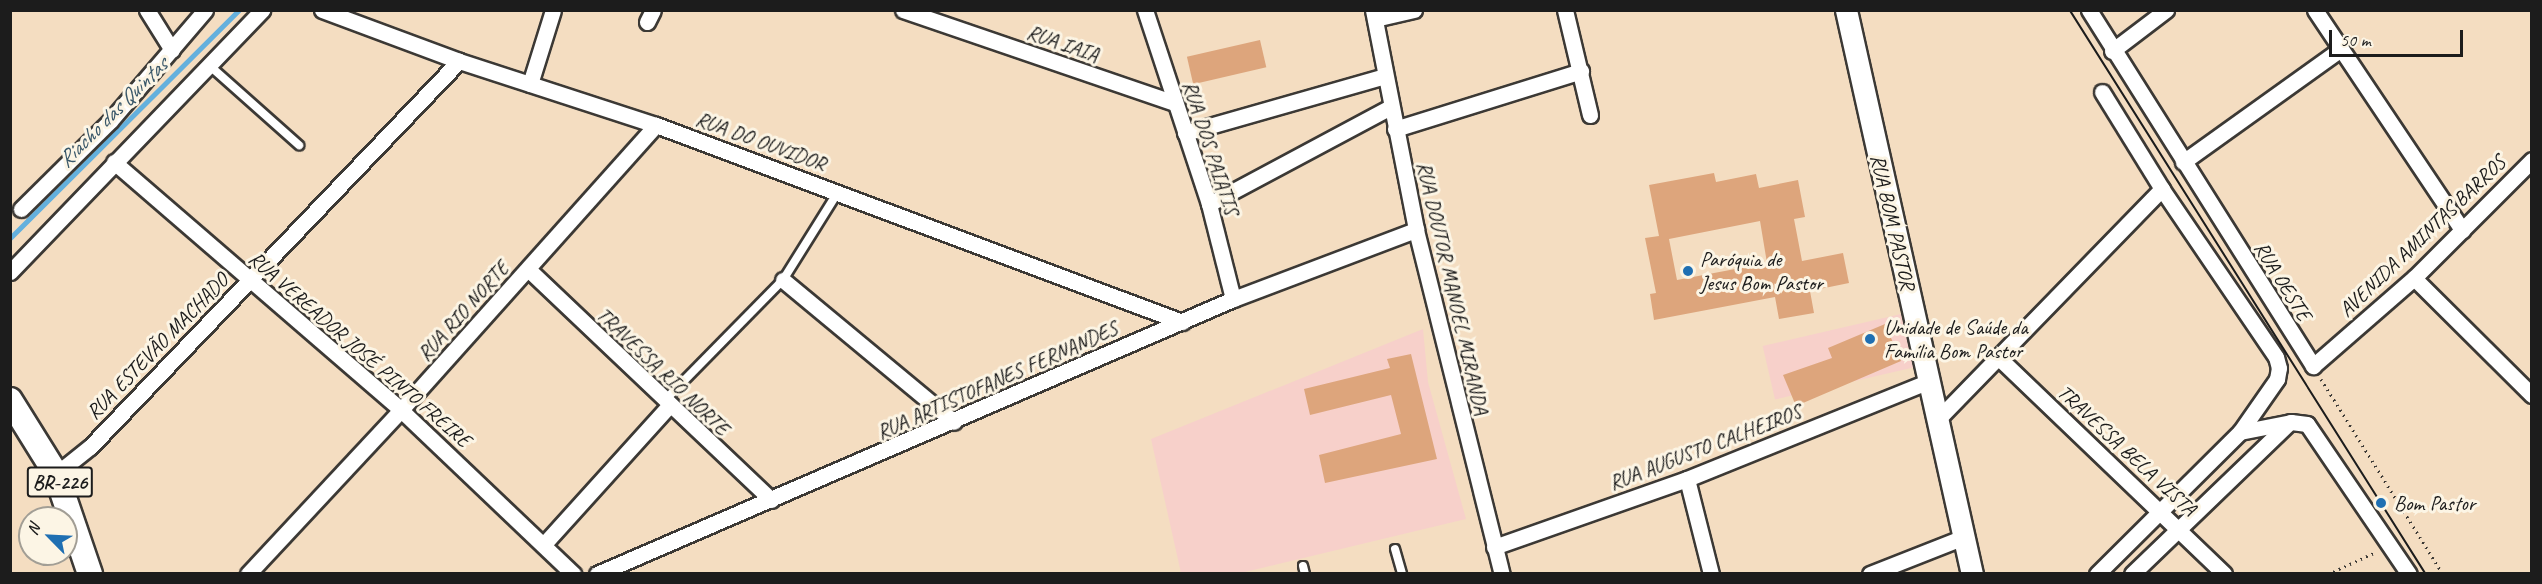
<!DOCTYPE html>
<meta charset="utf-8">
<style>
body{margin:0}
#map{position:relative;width:2542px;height:584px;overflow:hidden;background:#f4ddc1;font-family:Caveat,sans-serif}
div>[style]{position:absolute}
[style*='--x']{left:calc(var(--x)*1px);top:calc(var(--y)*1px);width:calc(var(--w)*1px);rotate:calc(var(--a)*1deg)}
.built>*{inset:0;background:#f7d0ca;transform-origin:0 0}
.stream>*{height:5px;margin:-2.5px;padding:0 2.5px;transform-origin:2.5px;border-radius:2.5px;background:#64b0dd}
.building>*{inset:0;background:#dda57c;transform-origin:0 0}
.path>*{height:3px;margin-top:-1.5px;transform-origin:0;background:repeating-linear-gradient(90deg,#3c3935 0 1.5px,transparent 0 6px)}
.roads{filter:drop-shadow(2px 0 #3c3935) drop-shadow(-2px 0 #3c3935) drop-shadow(0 2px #3c3935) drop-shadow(0 -2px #3c3935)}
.lane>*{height:8px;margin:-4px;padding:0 4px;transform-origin:4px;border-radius:4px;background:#fff}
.street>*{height:15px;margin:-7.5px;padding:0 7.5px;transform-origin:7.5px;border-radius:7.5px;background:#fff}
.secondary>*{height:21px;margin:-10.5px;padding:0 10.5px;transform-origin:10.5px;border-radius:10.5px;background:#fff}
.primary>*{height:24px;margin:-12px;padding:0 12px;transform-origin:12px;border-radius:12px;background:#fff}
.tram>*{height:1.5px;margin:-0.75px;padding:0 0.75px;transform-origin:0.75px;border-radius:0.75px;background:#1c1c1c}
.dots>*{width:16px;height:16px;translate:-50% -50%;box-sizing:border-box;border:3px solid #fcf5e5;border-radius:50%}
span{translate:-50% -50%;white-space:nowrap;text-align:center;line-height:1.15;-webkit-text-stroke:6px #fcf5e5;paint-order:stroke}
.shield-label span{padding:2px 4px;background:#fcf5e5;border:2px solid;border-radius:4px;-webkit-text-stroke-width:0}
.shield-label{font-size:20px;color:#1c1c1c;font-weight:700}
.street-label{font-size:21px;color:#1c1c1c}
.poi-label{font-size:21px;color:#1c1c1c}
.left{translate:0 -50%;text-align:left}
.water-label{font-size:22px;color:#395769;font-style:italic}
.frame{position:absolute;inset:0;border:12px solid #1c1c1c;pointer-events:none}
.north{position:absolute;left:18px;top:506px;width:60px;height:60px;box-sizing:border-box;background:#fcf5e5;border:2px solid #a29e95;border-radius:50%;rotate:294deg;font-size:16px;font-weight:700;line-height:24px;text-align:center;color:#1c1c1c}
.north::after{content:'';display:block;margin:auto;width:21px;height:27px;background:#1f6fb2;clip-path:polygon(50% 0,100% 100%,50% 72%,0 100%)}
.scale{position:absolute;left:2329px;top:30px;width:134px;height:27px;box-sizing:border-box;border:3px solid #1c1c1c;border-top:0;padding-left:8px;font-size:18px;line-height:21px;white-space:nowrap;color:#1c1c1c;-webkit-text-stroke:4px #fcf5e5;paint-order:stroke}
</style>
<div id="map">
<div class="built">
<i style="left:1901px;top:314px;width:55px;height:142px;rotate:77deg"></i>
<i style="clip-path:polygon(1423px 329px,1428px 382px,1466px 519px,1241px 573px,1181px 573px,1151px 439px)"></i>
</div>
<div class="stream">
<i style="--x:10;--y:238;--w:323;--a:-44.9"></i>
</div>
<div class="building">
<i style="left:1260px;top:40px;width:28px;height:75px;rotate:77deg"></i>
<i style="clip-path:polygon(evenodd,1714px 173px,1716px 182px,1756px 174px,1759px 188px,1798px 180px,1805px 217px,1794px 219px,1802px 261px,1843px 253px,1849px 283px,1810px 291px,1814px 313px,1779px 319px,1775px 297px,1654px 320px,1650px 294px,1656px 293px,1645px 238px,1659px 236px,1649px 185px,1714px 173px,1760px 221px,1767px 263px,1677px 280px,1669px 239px,1760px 221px)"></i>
<i style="clip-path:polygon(1885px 324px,1901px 361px,1796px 406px,1783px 375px,1832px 358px,1828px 348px)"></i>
<i style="clip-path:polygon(1411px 354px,1437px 459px,1325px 483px,1319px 455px,1401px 434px,1391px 395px,1310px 415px,1304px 389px,1390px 368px,1387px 359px)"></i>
</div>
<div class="path">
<i style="--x:2321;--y:379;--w:230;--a:58"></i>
<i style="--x:2328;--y:574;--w:53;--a:-24.6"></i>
</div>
<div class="roads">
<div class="lane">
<i style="--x:211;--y:67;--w:118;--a:41.6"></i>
<i style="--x:665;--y:400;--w:168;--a:-45.5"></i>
<i style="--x:783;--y:280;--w:104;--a:-58"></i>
<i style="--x:1395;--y:549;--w:26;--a:74"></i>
<i style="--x:1303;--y:566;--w:8;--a:76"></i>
</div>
<div class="street">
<i style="--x:147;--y:10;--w:47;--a:58"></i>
<i style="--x:322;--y:10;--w:146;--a:20.4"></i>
<i style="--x:459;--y:61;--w:207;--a:18"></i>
<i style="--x:656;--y:125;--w:562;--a:20.53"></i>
<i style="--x:903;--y:10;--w:287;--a:18.9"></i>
<i style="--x:1145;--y:10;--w:204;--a:71.7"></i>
<i style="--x:1209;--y:204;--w:98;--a:75.8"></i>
<i style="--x:1373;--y:10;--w:224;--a:78.9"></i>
<i style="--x:1416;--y:230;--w:355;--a:76"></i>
<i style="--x:1565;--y:10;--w:108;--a:76.6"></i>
<i style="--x:2089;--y:10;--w:421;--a:57.8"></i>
<i style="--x:2313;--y:366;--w:134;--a:-41.1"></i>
<i style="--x:2414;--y:278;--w:167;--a:-45"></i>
<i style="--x:2315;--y:10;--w:265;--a:56.2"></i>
<i style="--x:1375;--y:19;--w:40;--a:-13"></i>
<i style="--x:647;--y:22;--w:13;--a:-63"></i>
<i style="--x:2112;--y:51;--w:68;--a:-37.2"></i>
<i style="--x:530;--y:84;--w:77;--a:-72.7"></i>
<i style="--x:1395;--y:129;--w:195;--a:-17.3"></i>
<i style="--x:1185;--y:133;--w:208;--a:-15.9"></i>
<i style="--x:114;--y:162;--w:379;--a:40.8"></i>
<i style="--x:401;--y:410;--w:238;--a:43.6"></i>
<i style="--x:2183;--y:162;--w:194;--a:-35.6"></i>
<i style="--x:1209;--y:204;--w:206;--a:-28.1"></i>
<i style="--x:21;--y:209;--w:125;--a:-44.7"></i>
<i style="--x:110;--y:121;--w:146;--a:-49.4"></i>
<i style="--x:529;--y:270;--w:334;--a:43.5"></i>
<i style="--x:10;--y:272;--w:364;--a:-46.1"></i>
<i style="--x:2414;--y:278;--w:166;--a:44.8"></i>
<i style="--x:783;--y:280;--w:222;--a:39.7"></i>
<i style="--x:1999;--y:358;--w:312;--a:43.8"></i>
<i style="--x:1936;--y:421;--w:324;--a:-45.8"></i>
<i style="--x:2162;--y:189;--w:114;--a:-121.7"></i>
<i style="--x:2240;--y:432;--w:52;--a:-11.1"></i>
<i style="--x:2291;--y:422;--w:16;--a:7"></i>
<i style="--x:2307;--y:424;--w:181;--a:55.8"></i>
<i style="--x:56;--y:474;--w:43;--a:-38.5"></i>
<i style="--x:90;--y:447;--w:534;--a:-46.29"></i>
<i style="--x:1687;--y:479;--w:98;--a:75.8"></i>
<i style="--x:545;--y:543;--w:185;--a:-47.9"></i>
<i style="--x:1494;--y:547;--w:205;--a:-19.4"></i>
<i style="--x:1687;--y:479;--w:261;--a:-22"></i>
<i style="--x:248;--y:574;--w:224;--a:-47"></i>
<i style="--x:401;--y:410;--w:382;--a:-48.2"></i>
<i style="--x:597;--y:574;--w:693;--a:-23.38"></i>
<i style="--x:1233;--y:299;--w:196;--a:-20.7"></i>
<i style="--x:1870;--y:574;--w:101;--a:-21.5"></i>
<i style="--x:2097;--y:574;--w:202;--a:-44.8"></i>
<i style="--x:2240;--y:432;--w:65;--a:-55.1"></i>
<i style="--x:2277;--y:379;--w:11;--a:-80"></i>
<i style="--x:2279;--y:368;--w:11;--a:-105"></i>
<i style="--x:2276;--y:357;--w:203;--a:-124.2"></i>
<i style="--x:2132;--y:574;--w:219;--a:-43.9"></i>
</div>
<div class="secondary">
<i style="--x:1846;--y:10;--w:578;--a:77.41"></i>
</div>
<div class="primary">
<i style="--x:10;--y:400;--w:87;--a:58.1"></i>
<i style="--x:56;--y:474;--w:106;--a:71.2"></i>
</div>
</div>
<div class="tram">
<i style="--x:2070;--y:10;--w:667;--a:57.74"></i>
</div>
<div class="dots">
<i style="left:1688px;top:271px;background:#1f6fb2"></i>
<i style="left:1870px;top:339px;background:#1f6fb2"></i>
<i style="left:2381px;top:503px;background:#1f6fb2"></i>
</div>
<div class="shield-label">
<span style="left:60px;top:482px">BR-226</span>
</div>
<div class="street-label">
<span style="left:1063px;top:43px;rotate:19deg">RUA IAIA</span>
<span style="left:761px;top:141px;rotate:20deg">RUA DO OUVIDOR</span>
<span style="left:1211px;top:148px;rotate:72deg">RUA DOS PAIATIS</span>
<span style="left:1893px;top:222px;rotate:77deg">RUA BOM PASTOR</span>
<span style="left:2422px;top:236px;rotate:-44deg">AVENIDA AMINTAS BARROS</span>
<span style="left:2283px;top:281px;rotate:58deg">RUA OESTE</span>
<span style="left:1453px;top:288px;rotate:77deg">RUA DOUTOR MANOEL MIRANDA</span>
<span style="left:463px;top:311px;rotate:-48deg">RUA RIO NORTE</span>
<span style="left:157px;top:346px;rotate:-46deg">RUA ESTEVÃO MACHADO</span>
<span style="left:360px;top:349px;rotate:41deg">RUA VEREADOR JOSÉ PINTO FREIRE</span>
<span style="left:663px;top:371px;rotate:44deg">TRAVESSA RIO NORTE</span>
<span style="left:997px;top:380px;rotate:-24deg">RUA ARTISTOFANES FERNANDES</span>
<span style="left:1705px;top:447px;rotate:-21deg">RUA AUGUSTO CALHEIROS</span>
<span style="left:2127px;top:450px;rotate:43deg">TRAVESSA BELA VISTA</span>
</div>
<div class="poi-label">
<span class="left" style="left:1700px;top:271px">Paróquia de<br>Jesus Bom Pastor</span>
<span class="left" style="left:1884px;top:339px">Unidade de Saúde da<br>Família Bom Pastor</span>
<span class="left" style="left:2394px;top:503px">Bom Pastor</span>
</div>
<div class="water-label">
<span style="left:113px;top:113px;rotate:-45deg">Riacho das Quintas</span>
</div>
<div class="frame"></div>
<div class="north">N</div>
<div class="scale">50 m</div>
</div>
